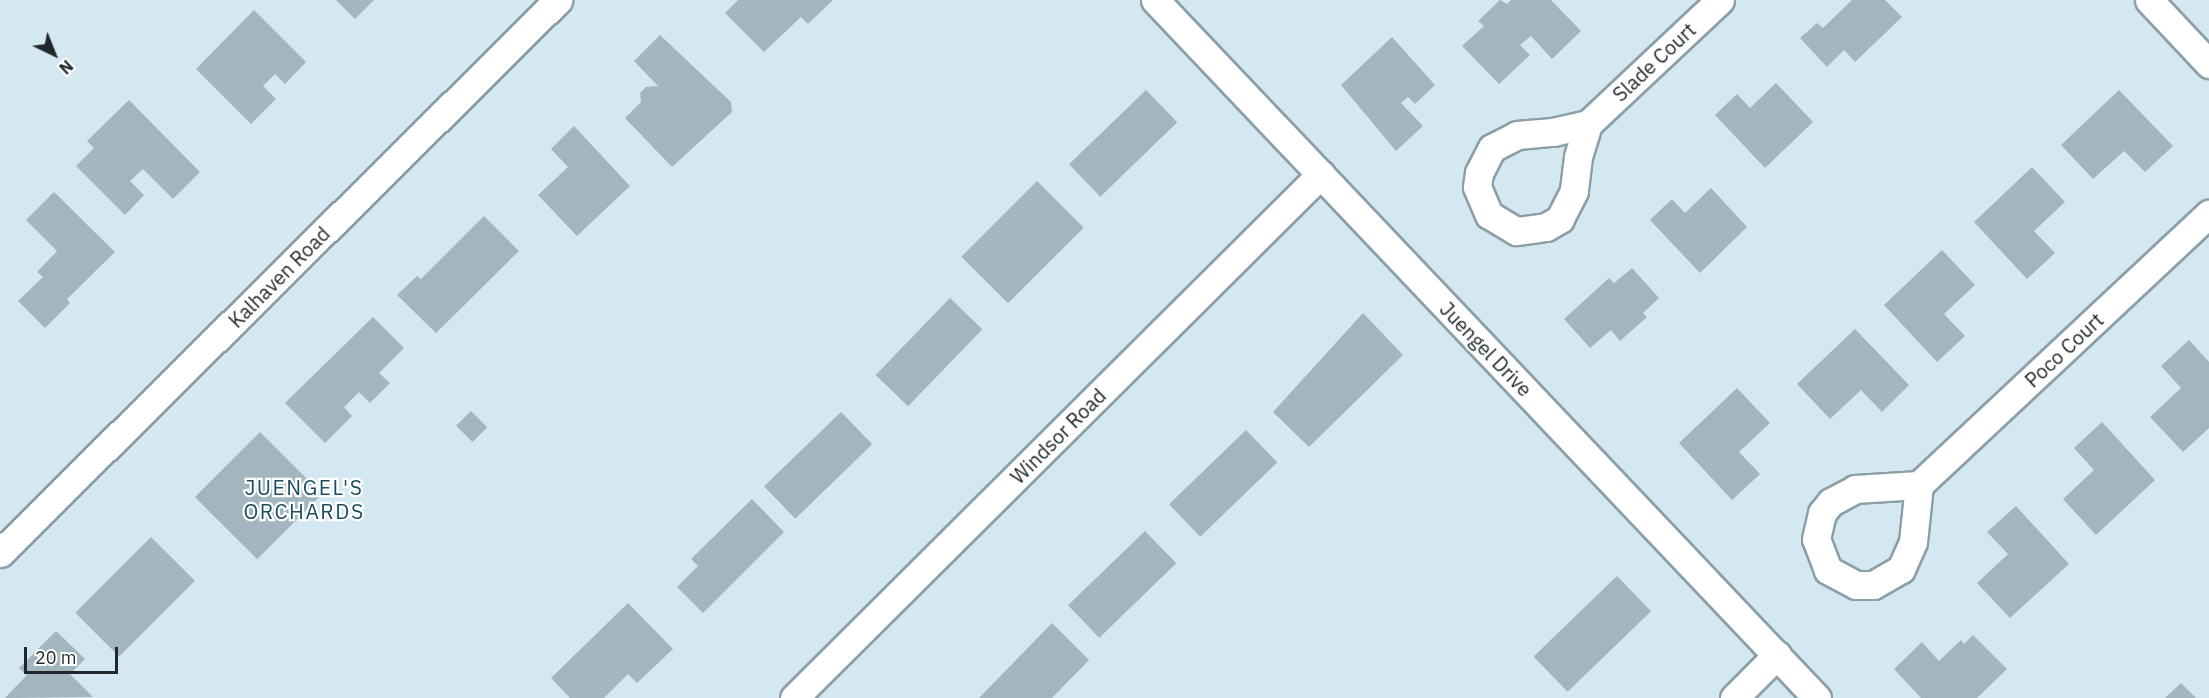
<!DOCTYPE html>
<style>
body{margin:0}
#map{position:relative;width:2209px;height:698px;overflow:hidden;background:#d3e8f1;font-family:"IBM Plex Sans",sans-serif}
div>[style]{position:absolute}
[style*='--x']{left:calc(var(--x)*1px);top:calc(var(--y)*1px);width:calc(var(--w)*1px);rotate:calc(var(--a)*1deg)}
.building>*{inset:0;background:#a3b6bf;transform-origin:0 0}
.roads{filter:drop-shadow(2px 0 #8c9fa7) drop-shadow(-2px 0 #8c9fa7) drop-shadow(0 2px #8c9fa7) drop-shadow(0 -2px #8c9fa7)}
.street>*{height:27px;margin:-13.5px;padding:0 13.5px;transform-origin:13.5px;border-radius:13.5px;background:#fff}
span{translate:-50% -50%;white-space:nowrap;text-align:center;line-height:1.15;-webkit-text-stroke:4.5px #fff;paint-order:stroke}
.street-label{font-size:20px;color:#1f272a}
.neighbourhood-label{font-size:21px;color:#1c4d5f;letter-spacing:1.5px}
.north{position:absolute;left:24px;top:24px;width:60px;height:60px;-webkit-text-stroke:4px #fff;paint-order:stroke;rotate:137deg;font-size:16px;font-weight:700;line-height:24px;text-align:center;color:#1f272a}
.north::after{content:'';display:block;margin:auto;width:21px;height:27px;background:#1f272a;clip-path:polygon(50% 0,100% 100%,50% 72%,0 100%)}
.scale{position:absolute;left:24px;top:647px;width:94px;height:27px;box-sizing:border-box;border:3px solid #1f272a;border-top:0;padding-left:8px;font-size:18px;line-height:21px;white-space:nowrap;color:#1f272a;-webkit-text-stroke:4px #fff;paint-order:stroke}
</style>
<div id="map">
<div class="building">
<i style="clip-path:polygon(336px 0,374px 0,355px 19px)"></i>
<i style="clip-path:polygon(738px 0,833px 0,808px 24px,801px 17px,764px 52px,725px 13px)"></i>
<i style="clip-path:polygon(1500px 0,1507px 4px,1511px 0,1551px 0,1581px 31px,1552px 59px,1531px 36px,1520px 45px,1530px 55px,1499px 84px,1462px 46px,1484px 26px,1478px 21px)"></i>
<i style="clip-path:polygon(1852px 0,1885px 0,1902px 17px,1855px 62px,1844px 50px,1827px 67px,1800px 38px,1817px 23px,1823px 28px)"></i>
<i style="clip-path:polygon(254px 10px,306px 62px,285px 84px,275px 74px,263px 86px,276px 99px,251px 124px,196px 69px)"></i>
<i style="clip-path:polygon(660px 35px,731px 102px,732px 112px,672px 167px,625px 118px,641px 102px,640px 93px,646px 87px,658px 86px,634px 61px)"></i>
<i style="clip-path:polygon(1392px 37px,1435px 85px,1415px 104px,1408px 97px,1401px 103px,1423px 126px,1396px 151px,1341px 85px)"></i>
<i style="clip-path:polygon(1776px 83px,1813px 122px,1765px 168px,1715px 115px,1737px 94px,1750px 108px)"></i>
<i style="left:1146px;top:90px;width:45px;height:107px;rotate:46deg"></i>
<i style="clip-path:polygon(2119px 90px,2173px 146px,2145px 172px,2124px 151px,2093px 179px,2061px 145px)"></i>
<i style="clip-path:polygon(129px 100px,200px 172px,173px 199px,143px 169px,130px 181px,144px 195px,125px 215px,76px 166px,94px 148px,87px 141px)"></i>
<i style="clip-path:polygon(574px 126px,630px 186px,577px 236px,538px 195px,568px 167px,551px 149px)"></i>
<i style="clip-path:polygon(2032px 167px,2065px 202px,2034px 231px,2055px 253px,2027px 279px,1974px 222px)"></i>
<i style="left:1037px;top:181px;width:66px;height:107px;rotate:45deg"></i>
<i style="clip-path:polygon(1711px 188px,1747px 227px,1700px 273px,1650px 220px,1672px 199px,1685px 213px)"></i>
<i style="clip-path:polygon(54px 192px,115px 252px,67px 299px,70px 303px,45px 328px,18px 301px,43px 277px,37px 272px,57px 251px,26px 220px)"></i>
<i style="clip-path:polygon(484px 216px,519px 251px,436px 333px,397px 295px,417px 276px,421px 279px)"></i>
<i style="clip-path:polygon(1942px 250px,1975px 285px,1944px 314px,1965px 336px,1937px 362px,1884px 305px)"></i>
<i style="clip-path:polygon(1632px 268px,1659px 298px,1643px 313px,1647px 317px,1620px 341px,1611px 330px,1590px 348px,1564px 319px,1609px 278px,1614px 283px)"></i>
<i style="left:950px;top:298px;width:45px;height:107px;rotate:44deg"></i>
<i style="clip-path:polygon(1363px 313px,1403px 355px,1309px 447px,1273px 412px)"></i>
<i style="clip-path:polygon(373px 317px,404px 348px,379px 373px,390px 383px,370px 403px,359px 392px,344px 407px,352px 416px,325px 443px,285px 403px)"></i>
<i style="clip-path:polygon(1855px 329px,1909px 385px,1882px 412px,1861px 390px,1830px 419px,1797px 384px)"></i>
<i style="clip-path:polygon(2189px 340px,2209px 362px,2209px 428px,2183px 452px,2150px 417px,2181px 388px,2161px 366px)"></i>
<i style="clip-path:polygon(1737px 388px,1770px 423px,1739px 452px,1760px 474px,1732px 500px,1679px 443px)"></i>
<i style="left:471px;top:411px;width:23px;height:21px;rotate:45deg"></i>
<i style="left:841px;top:412px;width:45px;height:107px;rotate:46deg"></i>
<i style="clip-path:polygon(2102px 422px,2155px 480px,2096px 535px,2063px 499px,2094px 470px,2074px 448px)"></i>
<i style="left:1246px;top:430px;width:45px;height:107px;rotate:46deg"></i>
<i style="left:260px;top:432px;width:88px;height:92px;rotate:45deg"></i>
<i style="clip-path:polygon(752px 499px,784px 532px,703px 613px,677px 587px,698px 566px,691px 559px)"></i>
<i style="clip-path:polygon(2016px 506px,2069px 564px,2010px 618px,1977px 583px,2008px 554px,1987px 532px)"></i>
<i style="left:1145px;top:531px;width:45px;height:107px;rotate:46deg"></i>
<i style="left:151px;top:537px;width:62px;height:107px;rotate:45deg"></i>
<i style="left:1617px;top:576px;width:49px;height:116px;rotate:46deg"></i>
<i style="clip-path:polygon(628px 603px,673px 649px,637px 683px,628px 674px,604px 698px,570px 698px,551px 678px)"></i>
<i style="clip-path:polygon(1052px 623px,1089px 660px,1052px 698px,979px 698px)"></i>
<i style="clip-path:polygon(56px 631px,85px 659px,70px 674px,93px 697px,5px 698px,27px 675px,19px 668px)"></i>
<i style="clip-path:polygon(1973px 635px,2007px 669px,1977px 698px,1921px 698px,1894px 669px,1922px 642px,1939px 661px,1961px 640px,1964px 644px)"></i>
<i style="clip-path:polygon(2181px 683px,2196px 698px,2165px 698px)"></i>
</div>
<div class="roads">
<div class="street">
<i style="--x:1155;--y:0;--w:962;--a:46.52"></i>
<i style="--x:2149;--y:0;--w:88;--a:46.8"></i>
<i style="--x:1588;--y:124;--w:34;--a:107"></i>
<i style="--x:1578;--y:157;--w:34;--a:97"></i>
<i style="--x:1574;--y:191;--w:31;--a:117"></i>
<i style="--x:1560;--y:219;--w:16;--a:150"></i>
<i style="--x:1546;--y:227;--w:30;--a:172"></i>
<i style="--x:1516;--y:231;--w:31;--a:-149"></i>
<i style="--x:1489;--y:215;--w:30;--a:-113"></i>
<i style="--x:1477;--y:187;--w:14;--a:-82"></i>
<i style="--x:1479;--y:173;--w:28;--a:-63"></i>
<i style="--x:1492;--y:148;--w:28;--a:-27"></i>
<i style="--x:1517;--y:135;--w:36;--a:-5"></i>
<i style="--x:1553;--y:132;--w:36;--a:-13"></i>
<i style="--x:1588;--y:124;--w:181;--a:-43.2"></i>
<i style="--x:1919;--y:485;--w:57;--a:96"></i>
<i style="--x:1913;--y:542;--w:30;--a:114"></i>
<i style="--x:1901;--y:569;--w:32;--a:150"></i>
<i style="--x:1873;--y:585;--w:17;--a:180"></i>
<i style="--x:1856;--y:585;--w:32;--a:-152"></i>
<i style="--x:1828;--y:570;--w:33;--a:-111"></i>
<i style="--x:1816;--y:539;--w:27;--a:-77"></i>
<i style="--x:1822;--y:513;--w:14;--a:-51"></i>
<i style="--x:1831;--y:502;--w:27;--a:-28"></i>
<i style="--x:1855;--y:489;--w:64;--a:-3.6"></i>
<i style="--x:1919;--y:485;--w:397;--a:-43.1"></i>
<i style="--x:0;--y:553;--w:786;--a:-44.74"></i>
<i style="--x:794;--y:698;--w:743;--a:-44.84"></i>
<i style="--x:1734;--y:698;--w:61;--a:-45"></i>
</div>
</div>
<div class="street-label">
<span style="left:1654px;top:62px;rotate:-43deg">Slade Court</span>
<span style="left:279px;top:277px;rotate:-45deg">Kalhaven Road</span>
<span style="left:1486px;top:349px;rotate:46deg">Juengel Drive</span>
<span style="left:2064px;top:350px;rotate:-43deg">Poco Court</span>
<span style="left:1058px;top:436px;rotate:-45deg">Windsor Road</span>
</div>
<div class="neighbourhood-label">
<span style="left:304px;top:499px">JUENGEL'S<br>ORCHARDS</span>
</div>
<div class="north">N</div>
<div class="scale">20 m</div>
</div>
